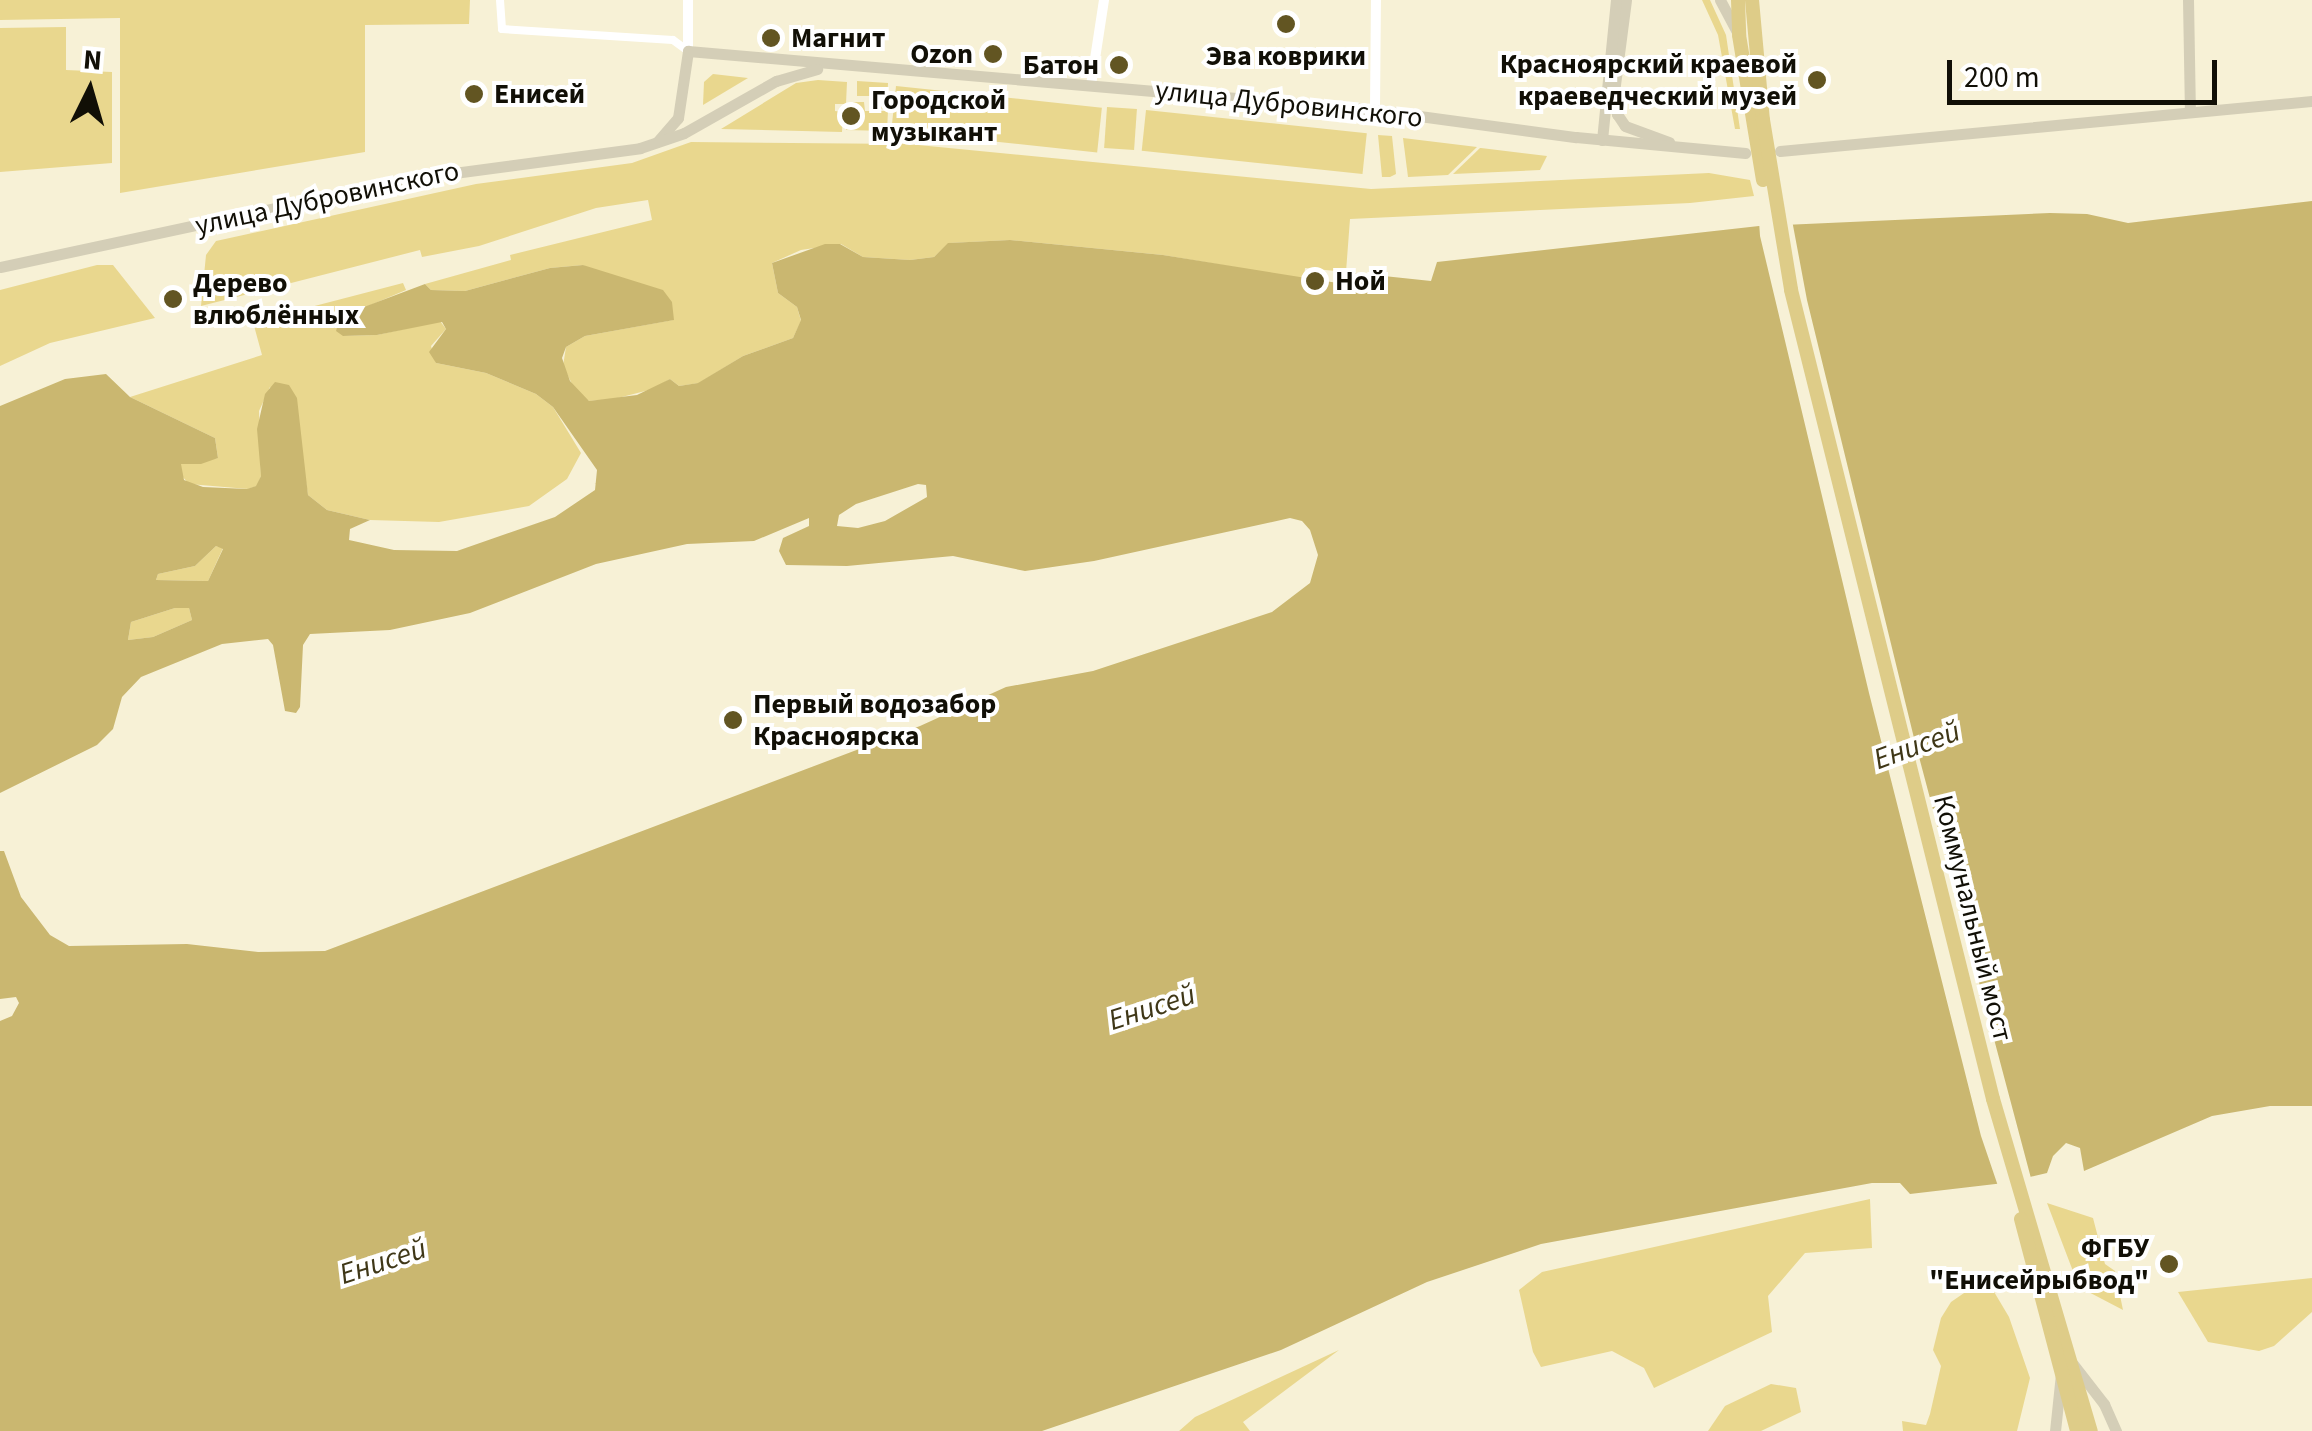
<!DOCTYPE html>
<meta charset="utf-8">
<style>
body{margin:0}
#map{position:relative;width:2312px;height:1431px;overflow:hidden;background:#f7f1d6;font-family:"Source Sans 3",sans-serif}
div>[style]{position:absolute}
[style*='--x']{left:calc(var(--x)*1px);top:calc(var(--y)*1px);width:calc(var(--w)*1px);rotate:calc(var(--a)*1deg)}
.green>*{inset:0;background:#e9d78e;transform-origin:0 0}
.water>*{inset:0;background:#cab770}
.pier>*{inset:0;background:#f7f1d6}
.minor>*{height:8px;margin:-4px;padding:0 4px;transform-origin:4px;border-radius:4px;background:#fff}
.tertiary>*{height:10px;margin:-5px;padding:0 5px;transform-origin:5px;border-radius:5px;background:#fff}
.secondary>*{height:11px;margin:-5.5px;padding:0 5.5px;transform-origin:5.5px;border-radius:5.5px;background:#d4ceb7}
.trunk>*{height:14px;margin:-7px;padding:0 7px;transform-origin:7px;border-radius:7px;background:#decc88}
.dots>*{width:28px;height:28px;translate:-50% -50%;box-sizing:border-box;border:5px solid #fff;border-radius:50%}
span{translate:-50% -50%;white-space:nowrap;text-align:center;line-height:1.15;-webkit-text-stroke:8px #fff;paint-order:stroke}
.poi-label{font-size:28px;color:#110f06;font-weight:700}
.left{translate:0 -50%;text-align:left}
.right{translate:-100% -50%;text-align:right}
.street-label{font-size:28px;color:#110f06}
.water-label{font-size:30px;color:#3f3717;font-style:italic}
.north{position:absolute;left:40px;top:40px;width:100px;height:100px;-webkit-text-stroke:8px #fff;paint-order:stroke;rotate:5deg;font-size:28px;font-weight:700;line-height:40px;text-align:center;color:#110f06}
.north::after{content:'';display:block;margin:auto;width:35px;height:45px;background:#110f06;clip-path:polygon(50% 0,100% 100%,50% 72%,0 100%)}
.scale{position:absolute;left:1947px;top:60px;width:270px;height:45px;box-sizing:border-box;border:5px solid #110f06;border-top:0;padding-left:12px;font-size:30px;line-height:35px;white-space:nowrap;color:#110f06;-webkit-text-stroke:8px #fff;paint-order:stroke}
</style>
<div id="map">
<div class="green">
<i style="clip-path:polygon(0 0,470px 0,469px 24px,365px 25px,365px 152px,120px 193px,120px 18px,0 20px)"></i>
<i style="clip-path:polygon(1702px 0,1710px 0,1726px 35px,1740px 129px,1735px 129px,1718px 35px)"></i>
<i style="clip-path:polygon(66px 27px,66px 70px,112px 72px,112px 163px,0 172px,0 28px)"></i>
<i style="clip-path:polygon(713px 74px,748px 78px,703px 105px,704px 82px)"></i>
<i style="clip-path:polygon(818px 80px,847px 82px,846px 104px,835px 104px,835px 111px,843px 112px,842px 132px,721px 129px,796px 83px)"></i>
<i style="clip-path:polygon(857px 81px,888px 83px,887px 109px,875px 108px,875px 96px,857px 96px)"></i>
<i style="left:896px;top:86px;width:207px;height:45px;rotate:6deg"></i>
<i style="clip-path:polygon(853px 102px,864px 102px,865px 111px,888px 111px,887px 131px,846px 130px,846px 123px,853px 123px)"></i>
<i style="left:1107px;top:107px;width:30px;height:41px;rotate:4deg"></i>
<i style="left:1146px;top:110px;width:222px;height:41px;rotate:6deg"></i>
<i style="clip-path:polygon(1378px 135px,1392px 136px,1396px 174px,1390px 177px,1382px 177px)"></i>
<i style="clip-path:polygon(1403px 138px,1477px 147px,1448px 175px,1408px 177px)"></i>
<i style="clip-path:polygon(691px 142px,908px 144px,1371px 189px,1709px 173px,1750px 180px,1754px 196px,1690px 203px,1350px 219px,1346px 272px,1305px 268px,1304px 279px,1163px 255px,1010px 240px,949px 243px,934px 257px,910px 260px,863px 257px,841px 244px,801px 250px,772px 263px,778px 293px,797px 307px,801px 321px,793px 338px,743px 356px,699px 383px,679px 386px,670px 379px,653px 389px,614px 399px,589px 401px,576px 392px,563px 366px,566px 347px,585px 336px,673px 320px,583px 265px,550px 268px,465px 291px,431px 290px,425px 284px,511px 260px,510px 255px,652px 220px,648px 200px,596px 208px,479px 246px,422px 257px,420px 250px,201px 306px,206px 255px,216px 241px,476px 184px,632px 163px)"></i>
<i style="clip-path:polygon(1480px 148px,1481px 148px,1547px 156px,1540px 170px,1453px 174px)"></i>
<i style="clip-path:polygon(97px 265px,113px 265px,155px 318px,50px 343px,0 366px,0 290px)"></i>
<i style="clip-path:polygon(403px 283px,406px 290px,340px 318px,343px 336px,377px 335px,440px 321px,446px 329px,431px 346px,436px 363px,486px 373px,536px 394px,553px 407px,581px 453px,567px 479px,529px 506px,439px 522px,370px 520px,327px 510px,308px 495px,301px 450px,270px 387px,259px 411px,261px 476px,257px 486px,248px 489px,189px 484px,181px 475px,180px 464px,218px 458px,215px 438px,130px 397px,262px 355px,253px 322px)"></i>
<i style="clip-path:polygon(216px 546px,223px 548px,208px 581px,156px 580px,158px 574px,195px 566px)"></i>
<i style="clip-path:polygon(175px 608px,189px 608px,192px 620px,153px 637px,128px 640px,131px 622px)"></i>
<i style="clip-path:polygon(1870px 1199px,1872px 1248px,1805px 1253px,1768px 1296px,1772px 1332px,1654px 1388px,1644px 1368px,1612px 1351px,1541px 1367px,1533px 1352px,1519px 1290px,1542px 1272px)"></i>
<i style="clip-path:polygon(2047px 1203px,2093px 1218px,2105px 1264px,2115px 1271px,2123px 1310px,2079px 1287px)"></i>
<i style="clip-path:polygon(2312px 1278px,2312px 1312px,2274px 1346px,2259px 1351px,2208px 1342px,2178px 1292px)"></i>
<i style="clip-path:polygon(1980px 1282px,1990px 1285px,2009px 1317px,2030px 1378px,2017px 1431px,1903px 1431px,1902px 1421px,1926px 1425px,1930px 1414px,1941px 1366px,1933px 1350px,1941px 1318px,1951px 1302px)"></i>
<i style="clip-path:polygon(1339px 1350px,1243px 1422px,1250px 1431px,1179px 1431px,1195px 1417px)"></i>
<i style="clip-path:polygon(1771px 1384px,1796px 1388px,1801px 1412px,1761px 1431px,1708px 1431px,1725px 1406px)"></i>
</div>
<div class="water">
<i style="clip-path:polygon(evenodd,2312px 201px,2312px 1106px,2270px 1106px,2212px 1116px,2084px 1171px,2080px 1148px,2066px 1143px,2053px 1156px,2047px 1173px,2004px 1183px,1910px 1194px,1900px 1183px,1872px 1183px,1541px 1244px,1427px 1282px,1281px 1350px,1042px 1431px,0 1431px,0 1021px,12px 1016px,19px 1003px,16px 997px,0 999px,0 851px,4px 851px,21px 897px,50px 935px,69px 946px,187px 944px,258px 952px,325px 951px,920px 726px,1006px 687px,1093px 671px,1272px 612px,1310px 583px,1318px 555px,1310px 530px,1302px 521px,1290px 518px,1094px 561px,1025px 571px,953px 556px,847px 566px,786px 565px,779px 551px,783px 538px,809px 526px,809px 518px,754px 541px,687px 544px,596px 564px,470px 613px,390px 630px,310px 634px,303px 645px,300px 707px,296px 713px,285px 711px,273px 645px,268px 639px,222px 644px,141px 677px,122px 697px,113px 729px,97px 745px,0 793px,0 406px,65px 379px,106px 374px,130px 397px,215px 438px,218px 458px,201px 464px,181px 464px,184px 480px,203px 487px,247px 489px,256px 486px,261px 476px,257px 429px,265px 394px,275px 382px,289px 385px,297px 398px,308px 495px,327px 510px,370px 520px,350px 529px,349px 540px,394px 550px,457px 551px,555px 517px,595px 490px,597px 470px,553px 407px,536px 394px,486px 373px,436px 363px,429px 352px,446px 329px,442px 322px,377px 335px,343px 336px,336px 331px,340px 318px,356px 310px,425px 284px,431px 290px,465px 291px,550px 268px,583px 265px,663px 290px,672px 302px,674px 320px,585px 336px,566px 347px,562px 358px,570px 381px,589px 401px,637px 395px,670px 379px,679px 386px,698px 383px,743px 356px,793px 338px,801px 320px,797px 307px,778px 293px,772px 263px,825px 244px,840px 244px,863px 257px,910px 260px,934px 257px,948px 243px,1010px 240px,1163px 255px,1344px 284px,1346px 272px,1431px 281px,1437px 262px,1759px 226px,2050px 213px,2087px 214px,2128px 223px,2312px 201px,918px 484px,926px 485px,927px 497px,885px 521px,858px 528px,837px 526px,839px 515px,856px 504px,918px 484px,2312px 201px,216px 546px,223px 549px,208px 581px,156px 580px,158px 574px,195px 566px,216px 546px,2312px 201px,175px 608px,189px 608px,192px 620px,153px 637px,128px 640px,131px 622px,175px 608px)"></i>
</div>
<div class="pier">
<i style="clip-path:polygon(1792px 220px,1807px 300px,1914px 738px,2032px 1182px,1999px 1189px,1981px 1136px,1869px 693px,1760px 236px,1759px 221px)"></i>
</div>
<div class="minor">
<i style="--x:500;--y:0;--w:29;--a:86"></i>
<i style="--x:502;--y:29;--w:171;--a:3.7"></i>
<i style="--x:673;--y:40;--w:19;--a:36"></i>
</div>
<div class="tertiary">
<i style="--x:688;--y:51;--w:51;--a:-90"></i>
<i style="--x:1091;--y:85;--w:86;--a:-81.3"></i>
<i style="--x:1375;--y:110;--w:110;--a:-89.5"></i>
</div>
<div class="secondary">
<i style="--x:1626;--y:0;--w:101;--a:97.4"></i>
<i style="--x:1613;--y:100;--w:15;--a:74"></i>
<i style="--x:1617;--y:114;--w:14;--a:56"></i>
<i style="--x:1625;--y:126;--w:47;--a:20"></i>
<i style="--x:1720;--y:0;--w:36;--a:62"></i>
<i style="--x:2188;--y:0;--w:112;--a:89"></i>
<i style="--x:1602;--y:140;--w:141;--a:-84.3"></i>
<i style="--x:657;--y:142;--w:32;--a:-49"></i>
<i style="--x:678;--y:118;--w:68;--a:-81.5"></i>
<i style="--x:688;--y:51;--w:690;--a:4.91"></i>
<i style="--x:1375;--y:110;--w:203;--a:7.7"></i>
<i style="--x:1576;--y:137;--w:170;--a:5.4"></i>
<i style="--x:1780;--y:151;--w:534;--a:-5.37"></i>
<i style="--x:0;--y:267;--w:418;--a:-12.1"></i>
<i style="--x:409;--y:179;--w:233;--a:-7.6"></i>
<i style="--x:640;--y:148;--w:46;--a:-18.8"></i>
<i style="--x:684;--y:133;--w:106;--a:-29.5"></i>
<i style="--x:776;--y:81;--w:43;--a:-16.3"></i>
<i style="--x:2073;--y:1364;--w:51;--a:52.2"></i>
<i style="--x:2104;--y:1404;--w:30;--a:66"></i>
<i style="--x:2055;--y:1431;--w:57;--a:-84"></i>
</div>
<div class="trunk">
<i style="--x:1738;--y:0;--w:35;--a:88"></i>
<i style="--x:1739;--y:35;--w:147;--a:80.6"></i>
<i style="--x:1752;--y:0;--w:121;--a:84.8"></i>
<i style="--x:1763;--y:120;--w:172;--a:80.6"></i>
<i style="--x:1791;--y:290;--w:834;--a:75.98"></i>
<i style="--x:1993;--y:1099;--w:346;--a:73.6"></i>
<i style="--x:2021;--y:1219;--w:219;--a:75.2"></i>
</div>
<div class="dots">
<i style="left:1286px;top:24px;background:#625522"></i>
<i style="left:771px;top:38px;background:#625522"></i>
<i style="left:993px;top:54px;background:#625522"></i>
<i style="left:1119px;top:65px;background:#625522"></i>
<i style="left:1817px;top:80px;background:#625522"></i>
<i style="left:474px;top:94px;background:#625522"></i>
<i style="left:851px;top:116px;background:#625522"></i>
<i style="left:1315px;top:281px;background:#625522"></i>
<i style="left:173px;top:299px;background:#625522"></i>
<i style="left:733px;top:720px;background:#625522"></i>
<i style="left:2169px;top:1264px;background:#625522"></i>
</div>
<div class="poi-label">
<span class="left" style="left:791px;top:38px">Магнит</span>
<span class="right" style="left:973px;top:54px">Ozon</span>
<span style="left:1286px;top:56px">Эва коврики</span>
<span class="right" style="left:1797px;top:80px">Красноярский краевой<br>краеведческий музей</span>
<span class="right" style="left:1099px;top:65px">Батон</span>
<span class="left" style="left:494px;top:94px">Енисей</span>
<span class="left" style="left:871px;top:116px">Городской<br>музыкант</span>
<span class="left" style="left:1335px;top:281px">Ной</span>
<span class="left" style="left:193px;top:299px">Дерево<br>влюблённых</span>
<span class="left" style="left:753px;top:720px">Первый водозабор<br>Красноярска</span>
<span class="right" style="left:2149px;top:1264px">ФГБУ<br>"Енисейрыбвод"</span>
</div>
<div class="street-label">
<span style="left:1289px;top:104px;rotate:6deg">улица Дубровинского</span>
<span style="left:327px;top:198px;rotate:-12deg">улица Дубровинского</span>
<span style="left:1973px;top:918px;rotate:76deg">Коммунальный мост</span>
</div>
<div class="water-label">
<span style="left:1917px;top:746px;rotate:-20deg">Енисей</span>
<span style="left:1152px;top:1008px;rotate:-18deg">Енисей</span>
<span style="left:383px;top:1262px;rotate:-18deg">Енисей</span>
</div>
<div class="north">N</div>
<div class="scale">200 m</div>
</div>
